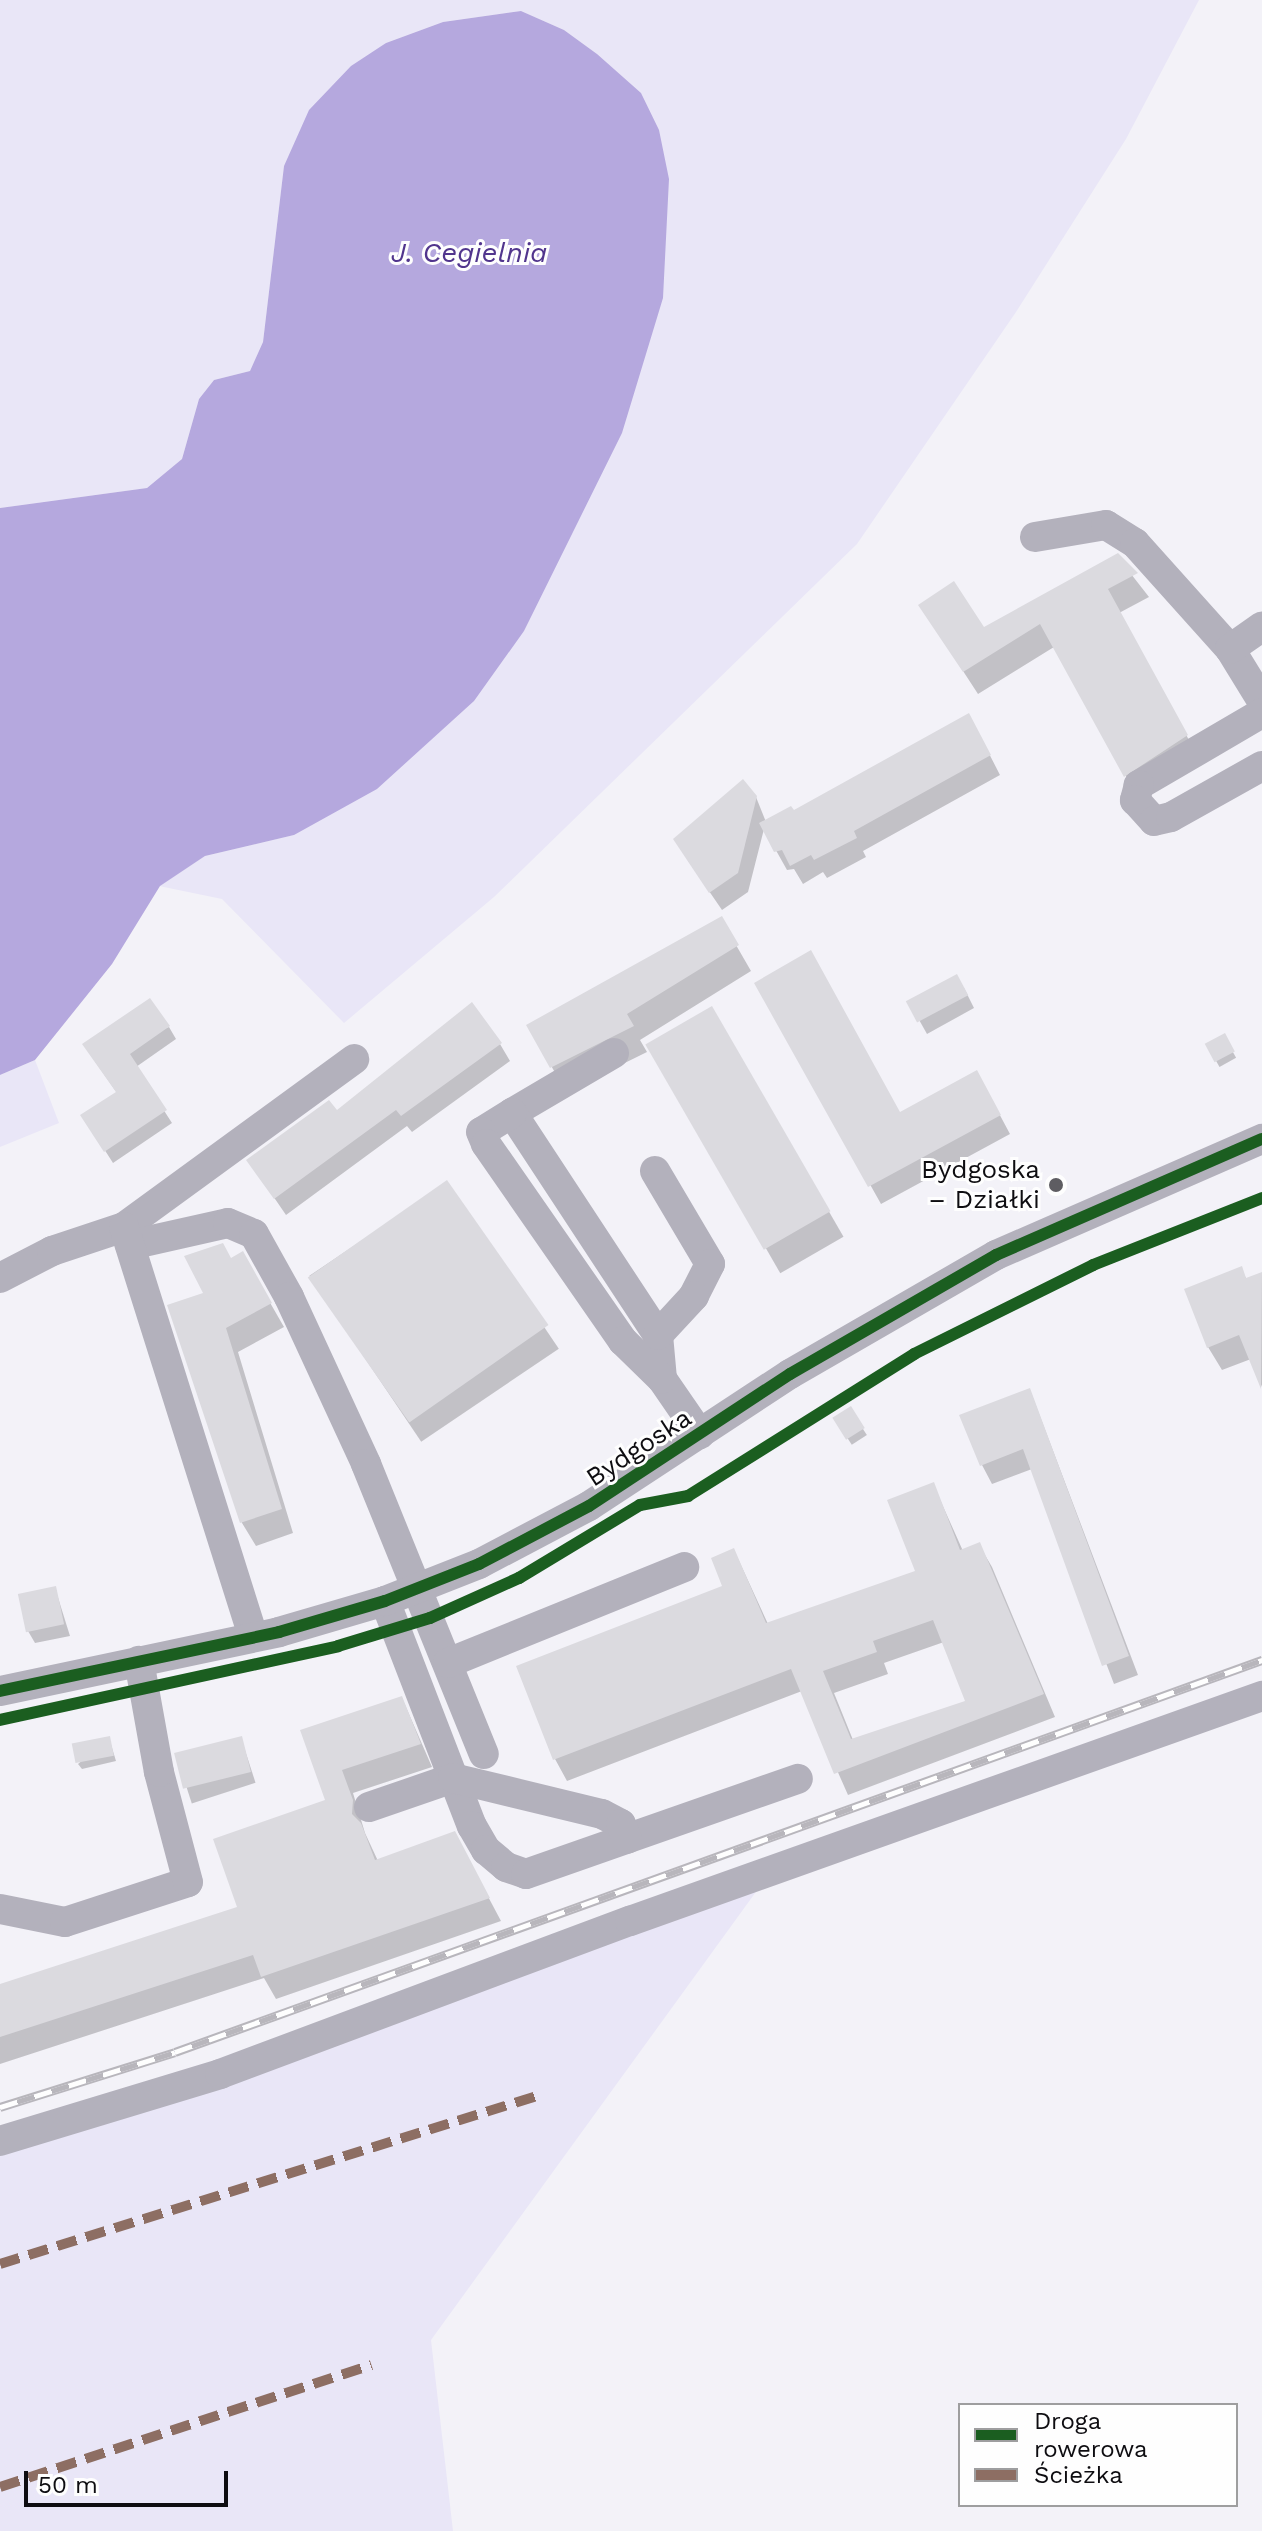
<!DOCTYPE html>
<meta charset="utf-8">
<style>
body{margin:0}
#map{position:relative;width:1262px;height:2531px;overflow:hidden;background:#f3f2f8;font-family:"Work Sans",sans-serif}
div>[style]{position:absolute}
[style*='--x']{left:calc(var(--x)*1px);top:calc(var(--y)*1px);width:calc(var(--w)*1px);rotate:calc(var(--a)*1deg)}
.green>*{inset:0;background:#e9e6f7}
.water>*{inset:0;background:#b5a8de}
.shadow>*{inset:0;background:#0003;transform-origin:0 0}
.building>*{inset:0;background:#dbdadf;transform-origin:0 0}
.minor>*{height:30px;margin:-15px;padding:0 15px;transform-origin:15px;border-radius:15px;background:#b3b1bc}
.rail>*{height:9px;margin-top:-4.5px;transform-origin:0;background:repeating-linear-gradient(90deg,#fefefe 0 18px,#b8b6bc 0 36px);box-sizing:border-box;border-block:2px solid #b8b6bc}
.quiet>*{height:10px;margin-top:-5px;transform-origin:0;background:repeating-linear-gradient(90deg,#8d6e63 0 20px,transparent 0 30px)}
.cycleway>*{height:12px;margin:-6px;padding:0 6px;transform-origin:6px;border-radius:6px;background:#1b5e20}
.dots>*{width:22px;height:22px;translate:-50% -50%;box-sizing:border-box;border:4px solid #fefefe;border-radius:50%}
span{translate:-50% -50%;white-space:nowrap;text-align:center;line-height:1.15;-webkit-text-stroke:6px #fefefe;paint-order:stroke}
.poi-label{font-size:26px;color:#0e0d11}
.right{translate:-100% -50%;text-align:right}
.street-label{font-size:26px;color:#0e0d11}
.water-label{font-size:28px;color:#51358d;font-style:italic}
.legend{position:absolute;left:958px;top:2403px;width:280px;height:104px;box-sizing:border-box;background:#fefefe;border:2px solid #9e9e9f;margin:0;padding:10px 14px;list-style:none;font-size:24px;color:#0e0d11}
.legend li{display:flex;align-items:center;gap:16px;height:40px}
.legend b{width:40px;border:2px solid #9e9e9f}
.scale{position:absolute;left:24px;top:2471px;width:204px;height:36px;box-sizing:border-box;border:4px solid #0e0d11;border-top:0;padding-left:10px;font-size:24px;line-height:28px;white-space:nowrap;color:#0e0d11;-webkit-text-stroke:6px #fefefe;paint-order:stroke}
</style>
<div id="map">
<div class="green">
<i style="clip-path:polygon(0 0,1199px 0,1126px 139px,1016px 312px,857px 544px,494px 897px,344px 1023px,222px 899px,159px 886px,205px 856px,294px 835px,524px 631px,565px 538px,597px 54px,564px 30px,521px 11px,443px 22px,386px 43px,284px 166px,263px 342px,250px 371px,214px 380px,199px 399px,182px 459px,147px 488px,0 508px)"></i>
<i style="clip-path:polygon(35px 1060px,59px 1123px,0 1147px,0 1075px)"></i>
<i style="clip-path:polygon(758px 1889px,431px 2340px,453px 2531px,0 2531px,0 2153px)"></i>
</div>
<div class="water">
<i style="clip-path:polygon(521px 11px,564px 30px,597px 54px,641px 93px,659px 130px,669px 179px,663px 298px,622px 433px,524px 631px,474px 701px,377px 789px,294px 835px,205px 856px,160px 886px,112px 964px,35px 1060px,0 1075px,0 508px,147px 488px,182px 459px,199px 399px,214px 380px,250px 371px,263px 342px,284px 166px,309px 110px,351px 66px,386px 43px,443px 22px)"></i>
</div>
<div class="shadow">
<i style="clip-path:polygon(1117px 556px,1149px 597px,1119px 613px,1200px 760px,1139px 799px,1054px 647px,978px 694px,920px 605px,983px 629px)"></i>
<i style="clip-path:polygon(979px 734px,1000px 775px,863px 851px,866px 857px,827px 878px,823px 872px,803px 884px,794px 869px,787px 870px,764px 829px,748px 892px,722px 910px,687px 859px,756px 797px,766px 822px)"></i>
<i style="clip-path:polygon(721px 919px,751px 971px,640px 1040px,647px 1052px,566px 1092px,528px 1025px)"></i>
<i style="clip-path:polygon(757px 983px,900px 1114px,987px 1091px,1010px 1134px,881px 1204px)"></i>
<i style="clip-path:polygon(964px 988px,974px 1008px,927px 1034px,909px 1002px)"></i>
<i style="left:712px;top:1009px;width:263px;height:73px;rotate:60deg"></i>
<i style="clip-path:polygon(169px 1027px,176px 1039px,136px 1067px,172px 1123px,113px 1163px,90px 1127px,117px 1093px,92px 1057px)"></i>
<i style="left:1224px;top:1036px;width:25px;height:19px;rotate:61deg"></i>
<i style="clip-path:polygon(500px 1044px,510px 1061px,412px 1132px,407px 1126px,286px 1215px,249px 1161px,337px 1113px)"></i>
<i style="left:447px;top:1183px;width:200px;height:166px;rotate:56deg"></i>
<i style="clip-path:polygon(222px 1245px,231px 1260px,242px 1254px,284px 1327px,238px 1352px,293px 1533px,256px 1546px,242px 1523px,170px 1306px,206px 1294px,187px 1257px)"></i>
<i style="clip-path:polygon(1241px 1269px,1247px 1280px,1262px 1274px,1262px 1387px,1251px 1359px,1222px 1370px,1208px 1347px)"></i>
<i style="clip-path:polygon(1030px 1390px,1138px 1675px,1114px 1684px,1032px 1469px,992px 1484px,982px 1465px)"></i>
<i style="left:850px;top:1409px;width:31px;height:18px;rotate:57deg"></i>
<i style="clip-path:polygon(evenodd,933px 1484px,963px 1551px,979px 1545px,992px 1567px,1055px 1717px,848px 1795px,802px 1691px,567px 1781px,555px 1759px,725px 1587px,734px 1550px,768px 1624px,917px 1572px,933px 1484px,944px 1642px,967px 1702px,853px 1740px,834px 1693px,888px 1674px,884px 1663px,944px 1642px)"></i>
<i style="clip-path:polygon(55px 1588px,70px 1636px,35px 1643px,28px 1631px)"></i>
<i style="clip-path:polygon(402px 1698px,432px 1767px,353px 1793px,365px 1833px,378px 1861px,467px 1857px,501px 1921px,276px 1999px,264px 1978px,0 2064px,0 1986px,239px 1908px,327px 1801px,303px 1731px)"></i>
<i style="clip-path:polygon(109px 1738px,116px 1761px,82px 1769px,78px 1764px)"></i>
<i style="left:241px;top:1738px;width:47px;height:67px;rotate:72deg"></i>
</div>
<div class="building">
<i style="clip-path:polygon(1118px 553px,1138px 573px,1108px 589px,1188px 735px,1124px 777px,1040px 624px,963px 672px,918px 605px,954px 581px,984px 627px)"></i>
<i style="clip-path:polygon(969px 713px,991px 755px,854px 831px,857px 838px,814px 860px,811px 855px,790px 866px,782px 850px,774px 852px,759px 823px,791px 806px,794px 810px)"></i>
<i style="clip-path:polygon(743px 779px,757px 796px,738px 873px,709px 893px,673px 839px)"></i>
<i style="clip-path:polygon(722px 916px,739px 945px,627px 1014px,634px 1026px,550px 1068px,526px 1025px)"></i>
<i style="clip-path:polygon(811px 950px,900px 1112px,977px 1070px,1001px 1115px,868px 1187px,754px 983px)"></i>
<i style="left:957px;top:974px;width:24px;height:58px;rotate:62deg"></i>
<i style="clip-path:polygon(150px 998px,170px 1026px,130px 1054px,167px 1110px,104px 1152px,80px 1115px,116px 1092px,82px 1044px)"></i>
<i style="clip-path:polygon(472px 1002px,502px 1043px,401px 1116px,396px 1110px,274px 1199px,246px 1160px,329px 1100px,337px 1110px)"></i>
<i style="left:712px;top:1006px;width:237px;height:77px;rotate:60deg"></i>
<i style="left:1225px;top:1033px;width:21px;height:23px;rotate:62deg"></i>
<i style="left:447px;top:1180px;width:177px;height:170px;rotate:55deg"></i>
<i style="clip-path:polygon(223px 1243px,231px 1258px,243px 1251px,272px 1303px,226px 1328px,282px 1509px,240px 1523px,167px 1305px,203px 1293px,184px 1256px)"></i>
<i style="clip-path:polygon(1242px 1266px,1246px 1278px,1262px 1272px,1261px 1389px,1239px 1335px,1207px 1348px,1184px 1289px)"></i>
<i style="clip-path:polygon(1030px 1388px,1129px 1656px,1102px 1666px,1023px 1449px,980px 1466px,959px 1415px)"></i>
<i style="left:851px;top:1406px;width:26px;height:22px;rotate:58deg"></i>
<i style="clip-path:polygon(evenodd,934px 1482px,960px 1550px,980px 1542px,1044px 1694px,834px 1774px,791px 1669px,553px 1760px,516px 1666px,722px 1586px,711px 1558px,734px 1548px,766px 1623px,915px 1571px,887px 1500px,934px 1482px,933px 1620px,965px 1701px,851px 1739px,823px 1671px,877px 1652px,873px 1641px,933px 1620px)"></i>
<i style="left:56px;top:1586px;width:39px;height:39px;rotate:78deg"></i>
<i style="clip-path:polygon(402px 1696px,421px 1744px,342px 1770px,353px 1800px,352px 1814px,361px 1823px,375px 1860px,455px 1831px,490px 1898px,261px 1977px,253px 1955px,0 2037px,0 1984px,237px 1907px,213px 1839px,325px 1800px,300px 1730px)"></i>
<i style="left:110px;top:1736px;width:20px;height:39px;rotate:79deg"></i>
<i style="left:242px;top:1736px;width:37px;height:70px;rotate:76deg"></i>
</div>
<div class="minor">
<i style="--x:1035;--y:537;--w:72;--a:-9.6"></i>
<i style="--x:1106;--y:525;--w:34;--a:32"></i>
<i style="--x:1135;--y:543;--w:142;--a:48.1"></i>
<i style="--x:1230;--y:649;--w:61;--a:58.4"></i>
<i style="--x:1230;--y:649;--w:39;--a:-35"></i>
<i style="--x:1262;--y:713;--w:143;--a:149.7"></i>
<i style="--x:1139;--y:785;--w:16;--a:105"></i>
<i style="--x:1135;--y:800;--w:28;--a:48"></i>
<i style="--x:1154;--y:821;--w:17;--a:-13"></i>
<i style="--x:1171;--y:817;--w:104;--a:-29.3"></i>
<i style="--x:614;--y:1053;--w:118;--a:149.5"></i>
<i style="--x:512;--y:1113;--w:266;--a:56.7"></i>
<i style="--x:658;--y:1335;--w:44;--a:84.8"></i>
<i style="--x:662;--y:1379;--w:67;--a:55.4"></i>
<i style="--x:512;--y:1113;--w:36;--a:148"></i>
<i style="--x:481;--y:1132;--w:13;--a:67"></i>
<i style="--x:486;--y:1144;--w:240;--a:55.2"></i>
<i style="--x:623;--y:1341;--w:54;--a:44.3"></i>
<i style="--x:655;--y:1171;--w:108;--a:59.4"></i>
<i style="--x:710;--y:1264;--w:36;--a:117"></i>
<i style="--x:694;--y:1296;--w:53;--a:132.7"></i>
<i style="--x:124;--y:1227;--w:285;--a:-36.1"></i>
<i style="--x:130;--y:1245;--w:100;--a:-12.7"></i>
<i style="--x:228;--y:1223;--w:28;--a:23"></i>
<i style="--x:254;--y:1234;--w:72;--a:60.9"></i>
<i style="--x:289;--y:1297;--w:184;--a:65.2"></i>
<i style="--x:366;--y:1464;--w:313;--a:67.9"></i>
<i style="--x:0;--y:1278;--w:59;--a:-27.4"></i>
<i style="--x:52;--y:1251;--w:76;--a:-18.4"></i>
<i style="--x:124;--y:1227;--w:430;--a:72.5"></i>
<i style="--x:385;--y:1601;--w:241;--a:68.9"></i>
<i style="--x:472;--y:1826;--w:28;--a:60"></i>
<i style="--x:486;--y:1850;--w:26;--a:40"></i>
<i style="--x:506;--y:1867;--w:21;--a:19"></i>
<i style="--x:526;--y:1874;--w:288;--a:-19.3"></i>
<i style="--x:448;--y:1663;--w:255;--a:-22.1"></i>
<i style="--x:0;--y:1691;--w:285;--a:-11.9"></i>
<i style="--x:279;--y:1632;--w:110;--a:-16.3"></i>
<i style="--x:385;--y:1601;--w:101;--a:-21.5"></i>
<i style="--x:479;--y:1564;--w:124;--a:-27.8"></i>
<i style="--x:589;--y:1506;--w:240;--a:-33.3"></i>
<i style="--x:790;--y:1374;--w:238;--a:-30"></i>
<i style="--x:996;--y:1255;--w:290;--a:-23.6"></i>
<i style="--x:369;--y:1807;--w:89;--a:-19"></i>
<i style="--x:453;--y:1778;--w:153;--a:13.6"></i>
<i style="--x:602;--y:1814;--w:21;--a:28"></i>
<i style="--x:621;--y:1824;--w:16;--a:68"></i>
<i style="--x:0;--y:1909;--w:66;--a:11.3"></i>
<i style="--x:65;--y:1922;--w:129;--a:-18"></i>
<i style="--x:188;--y:1882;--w:114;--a:-104.8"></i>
<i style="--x:159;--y:1772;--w:113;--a:-100.2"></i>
<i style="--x:0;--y:2141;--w:230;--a:-16.9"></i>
<i style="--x:220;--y:2074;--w:438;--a:-20.5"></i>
<i style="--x:630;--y:1921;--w:671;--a:-19.6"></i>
</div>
<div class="rail">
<i style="--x:0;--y:2107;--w:183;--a:-17.4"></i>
<i style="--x:175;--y:2052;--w:1156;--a:-19.83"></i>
</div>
<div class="quiet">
<i style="--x:0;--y:2264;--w:566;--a:-17.38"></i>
<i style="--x:0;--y:2487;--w:391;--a:-18.2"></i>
</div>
<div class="cycleway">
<i style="--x:0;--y:1691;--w:285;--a:-11.9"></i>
<i style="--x:279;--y:1632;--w:110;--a:-16.3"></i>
<i style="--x:385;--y:1601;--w:101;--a:-21.5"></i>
<i style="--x:479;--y:1564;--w:124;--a:-27.8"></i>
<i style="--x:589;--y:1506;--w:240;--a:-33.3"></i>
<i style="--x:790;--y:1374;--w:238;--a:-30"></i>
<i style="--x:996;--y:1255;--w:290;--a:-23.6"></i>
<i style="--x:0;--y:1720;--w:346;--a:-12.3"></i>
<i style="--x:338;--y:1646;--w:96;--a:-16.9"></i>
<i style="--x:430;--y:1618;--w:98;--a:-24.2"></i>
<i style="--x:519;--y:1578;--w:141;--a:-31.1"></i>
<i style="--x:640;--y:1505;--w:49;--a:-10.6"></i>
<i style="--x:688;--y:1496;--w:267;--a:-32.1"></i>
<i style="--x:914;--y:1354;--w:200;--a:-26.4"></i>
<i style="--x:1093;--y:1265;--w:182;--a:-21.6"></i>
</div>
<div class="dots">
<i style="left:1056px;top:1185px;background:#5e5d62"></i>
</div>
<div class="poi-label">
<span class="right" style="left:1040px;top:1185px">Bydgoska<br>– Działki</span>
</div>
<div class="street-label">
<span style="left:639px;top:1448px;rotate:-33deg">Bydgoska</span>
</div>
<div class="water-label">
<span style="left:469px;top:253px">J. Cegielnia</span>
</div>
<ul class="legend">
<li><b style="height:10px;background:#1b5e20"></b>Droga rowerowa</li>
<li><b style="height:10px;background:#8d6e63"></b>Ścieżka</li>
</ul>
<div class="scale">50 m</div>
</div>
